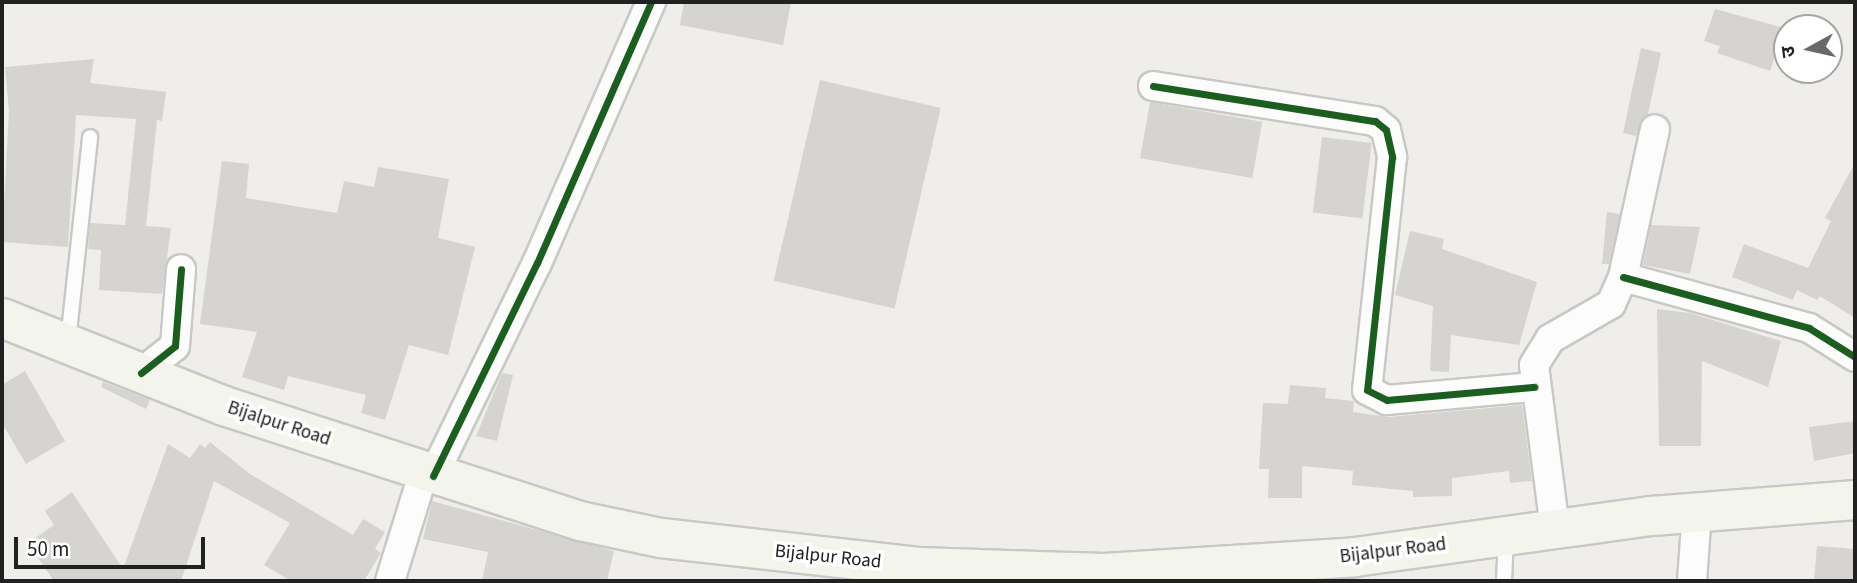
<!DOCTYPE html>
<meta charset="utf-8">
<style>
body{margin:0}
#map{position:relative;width:1857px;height:583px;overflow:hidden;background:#efeeea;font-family:"Source Sans 3","Noto Sans Devanagari",sans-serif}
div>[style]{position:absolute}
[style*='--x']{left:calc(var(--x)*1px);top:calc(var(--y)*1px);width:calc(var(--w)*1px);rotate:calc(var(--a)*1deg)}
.building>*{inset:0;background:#d6d4d1;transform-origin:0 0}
.roads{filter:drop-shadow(2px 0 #c8c8c6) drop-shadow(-2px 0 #c8c8c6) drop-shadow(0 2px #c8c8c6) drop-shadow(0 -2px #c8c8c6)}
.lane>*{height:14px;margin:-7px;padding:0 7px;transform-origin:7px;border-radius:7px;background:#fdfcfc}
.street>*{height:28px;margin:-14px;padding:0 14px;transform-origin:14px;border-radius:14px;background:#fdfcfc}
.secondary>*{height:38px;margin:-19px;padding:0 19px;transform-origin:19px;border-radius:19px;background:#f3f5ec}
.cycleway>*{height:7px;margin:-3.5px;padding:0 3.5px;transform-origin:3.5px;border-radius:3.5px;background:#1b5e20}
span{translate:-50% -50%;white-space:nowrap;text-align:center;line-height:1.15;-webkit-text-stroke:7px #fff;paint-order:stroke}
.street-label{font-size:19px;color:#212121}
.frame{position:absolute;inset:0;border:4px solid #212121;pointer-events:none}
.north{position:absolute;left:1773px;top:14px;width:70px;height:70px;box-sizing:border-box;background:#fff;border:2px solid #a6a6a6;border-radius:50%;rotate:262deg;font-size:19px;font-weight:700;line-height:28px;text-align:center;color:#212121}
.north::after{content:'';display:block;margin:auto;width:24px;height:32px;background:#696967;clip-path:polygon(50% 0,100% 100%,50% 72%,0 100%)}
.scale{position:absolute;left:14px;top:537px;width:191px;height:32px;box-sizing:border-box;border:4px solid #212121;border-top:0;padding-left:9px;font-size:21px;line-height:24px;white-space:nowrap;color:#212121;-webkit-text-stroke:5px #fff;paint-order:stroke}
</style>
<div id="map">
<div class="building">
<i style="clip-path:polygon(684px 2px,791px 2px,783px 45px,680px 25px)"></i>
<i style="clip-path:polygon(1715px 9px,1785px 28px,1770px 71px,1717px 53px,1720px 46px,1704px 41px)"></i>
<i style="clip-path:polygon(1641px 48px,1661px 53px,1648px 114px,1636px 136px,1623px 133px)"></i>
<i style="clip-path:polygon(94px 59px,90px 83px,166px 92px,162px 121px,157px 120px,146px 226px,171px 228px,162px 294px,99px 290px,101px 250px,88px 249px,90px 223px,125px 225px,136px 119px,76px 115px,68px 247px,2px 242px,9px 111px,5px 67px)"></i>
<i style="left:820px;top:80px;width:124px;height:206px;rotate:13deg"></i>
<i style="left:1150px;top:102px;width:114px;height:57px;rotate:10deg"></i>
<i style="left:1322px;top:137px;width:50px;height:76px;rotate:7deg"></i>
<i style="clip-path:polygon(222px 161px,249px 164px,246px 198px,337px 213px,344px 181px,374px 187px,378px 167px,449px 179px,438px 238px,475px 247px,448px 355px,409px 345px,385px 420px,361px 413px,366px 395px,288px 376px,284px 390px,242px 377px,257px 332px,200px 324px)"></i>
<i style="clip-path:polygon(1855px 163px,1855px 318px,1820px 296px,1817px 300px,1797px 290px,1793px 300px,1732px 277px,1744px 244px,1808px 268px,1831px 221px,1825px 218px)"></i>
<i style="clip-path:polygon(1607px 212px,1620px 214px,1609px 264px,1602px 264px)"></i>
<i style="clip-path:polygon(1651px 225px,1700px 227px,1690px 274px,1643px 265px)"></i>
<i style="clip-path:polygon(1410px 231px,1444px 239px,1442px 249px,1537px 282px,1519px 345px,1451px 335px,1449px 372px,1430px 371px,1433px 306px,1395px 295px)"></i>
<i style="clip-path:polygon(1657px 309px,1690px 313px,1781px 341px,1768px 387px,1702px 361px,1701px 446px,1659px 446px)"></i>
<i style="clip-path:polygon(25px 371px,65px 441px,26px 464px,2px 423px,2px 385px)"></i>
<i style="clip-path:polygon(502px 373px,513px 375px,497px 441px,476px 436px)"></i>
<i style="clip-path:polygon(103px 382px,150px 400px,146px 409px,101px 387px)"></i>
<i style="clip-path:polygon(1290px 385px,1326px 388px,1325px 398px,1354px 401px,1353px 412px,1388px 417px,1522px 405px,1532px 481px,1510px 483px,1509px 471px,1452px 478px,1452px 496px,1413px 497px,1413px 491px,1352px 485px,1353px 471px,1302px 466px,1302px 498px,1268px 498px,1269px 469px,1259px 469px,1263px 403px,1288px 404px)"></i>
<i style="clip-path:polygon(1855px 421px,1855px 453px,1814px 461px,1809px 427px)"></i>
<i style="clip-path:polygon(210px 442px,250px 474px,353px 535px,363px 519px,385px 532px,375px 549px,381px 553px,364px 581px,291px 581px,264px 565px,290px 523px,214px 481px,181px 581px,54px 581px,28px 543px,54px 525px,45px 511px,72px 492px,123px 569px,168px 444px,190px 458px,200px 444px,205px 448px)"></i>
<i style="clip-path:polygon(432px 501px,614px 551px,607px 581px,482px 581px,488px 552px,423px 539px)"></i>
<i style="clip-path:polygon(1817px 546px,1855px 549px,1855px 581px,1814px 581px)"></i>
</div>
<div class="roads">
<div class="lane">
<i style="--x:68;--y:341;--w:205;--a:-83.8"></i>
<i style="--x:1504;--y:581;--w:44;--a:-87.4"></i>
</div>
<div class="street">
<i style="--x:1153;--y:86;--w:225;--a:9"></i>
<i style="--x:1375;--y:121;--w:14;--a:39"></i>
<i style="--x:1386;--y:130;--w:28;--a:77"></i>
<i style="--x:1392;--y:157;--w:234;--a:96.1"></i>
<i style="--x:1367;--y:390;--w:22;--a:27"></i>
<i style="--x:1387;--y:400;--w:148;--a:-5.1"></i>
<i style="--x:1623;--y:277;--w:193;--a:15.3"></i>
<i style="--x:1809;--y:328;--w:54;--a:32.2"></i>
<i style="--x:141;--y:373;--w:43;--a:-38.5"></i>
<i style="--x:175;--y:346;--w:77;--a:-85.5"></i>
<i style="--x:433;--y:476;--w:237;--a:-64"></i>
<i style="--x:537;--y:263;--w:285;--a:-66.4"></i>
<i style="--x:1555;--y:529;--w:165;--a:-97.3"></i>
<i style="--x:1534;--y:365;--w:31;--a:-58"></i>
<i style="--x:1550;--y:339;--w:70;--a:-29.8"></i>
<i style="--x:1611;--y:304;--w:30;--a:-66"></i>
<i style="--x:1623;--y:277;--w:151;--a:-77.8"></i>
<i style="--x:390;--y:581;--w:115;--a:-72.8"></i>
<i style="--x:1692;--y:581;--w:69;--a:-85.9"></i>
</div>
<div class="secondary">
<i style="--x:2;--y:318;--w:239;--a:21.6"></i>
<i style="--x:224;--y:406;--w:374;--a:17.9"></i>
<i style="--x:580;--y:521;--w:83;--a:11.9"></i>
<i style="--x:661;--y:538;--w:261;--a:6.4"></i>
<i style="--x:920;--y:567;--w:184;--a:1.9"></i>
<i style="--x:1104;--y:573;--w:252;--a:-3.6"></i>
<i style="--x:1355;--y:557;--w:300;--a:-7.9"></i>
<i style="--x:1652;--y:516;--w:204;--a:-4.5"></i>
</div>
</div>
<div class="cycleway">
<i style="--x:1153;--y:86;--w:225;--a:9"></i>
<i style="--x:1375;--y:121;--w:14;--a:39"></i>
<i style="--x:1386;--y:130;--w:28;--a:77"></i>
<i style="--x:1392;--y:157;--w:234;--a:96.1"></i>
<i style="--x:1367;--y:390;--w:22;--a:27"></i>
<i style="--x:1387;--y:400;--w:148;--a:-5.1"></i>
<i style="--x:1623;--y:277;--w:193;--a:15.3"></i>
<i style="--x:1809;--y:328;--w:54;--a:32.2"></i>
<i style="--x:141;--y:373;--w:43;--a:-38.5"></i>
<i style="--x:175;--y:346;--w:77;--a:-85.5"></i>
<i style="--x:433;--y:476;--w:237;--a:-64"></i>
<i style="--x:537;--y:263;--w:285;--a:-66.4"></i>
</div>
<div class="street-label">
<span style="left:279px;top:424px;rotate:18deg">Bijalpur Road</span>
<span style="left:1393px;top:551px;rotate:-7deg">Bijalpur Road</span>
<span style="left:828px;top:557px;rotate:6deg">Bijalpur Road</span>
</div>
<div class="frame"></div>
<div class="north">उ</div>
<div class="scale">50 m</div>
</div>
